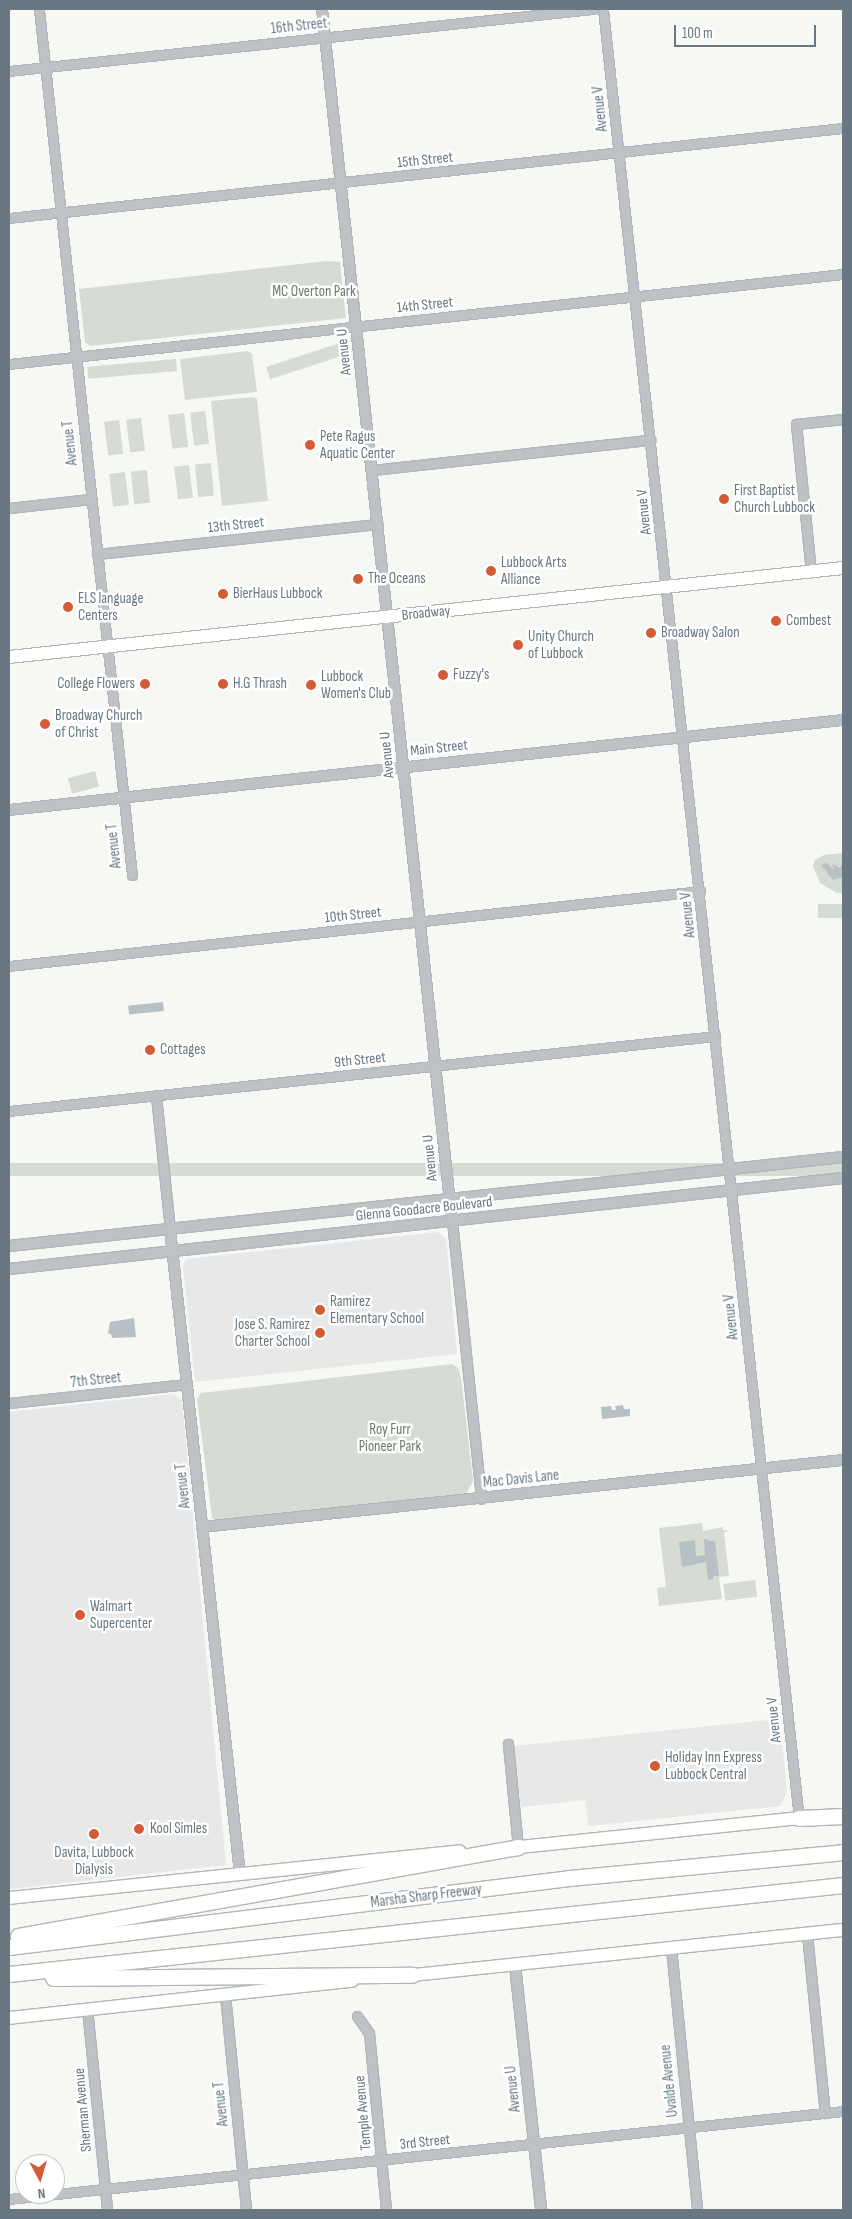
<!DOCTYPE html>
<style>
body{margin:0}
#map{position:relative;width:852px;height:2219px;overflow:hidden;background:#f7f7f4;font-family:"Sofia Sans Condensed",sans-serif}
div>[style]{position:absolute}
[style*='--x']{left:calc(var(--x)*1px);top:calc(var(--y)*1px);width:calc(var(--w)*1px);rotate:calc(var(--a)*1deg)}
.built>*{inset:0;background:#e7e8e7}
.green>*{inset:0;background:#d6dbd4;transform-origin:0 0}
.water>*{inset:0;background:#b7c1c5;transform-origin:0 0}
.roads{filter:drop-shadow(1px 0 #b0b6ba) drop-shadow(-1px 0 #b0b6ba) drop-shadow(0 1px #b0b6ba) drop-shadow(0 -1px #b0b6ba)}
.minor>*{height:9px;margin:-4.5px;padding:0 4.5px;transform-origin:4.5px;border-radius:4.5px;background:#bec2c5}
.tertiary>*{height:10px;margin:-5px;padding:0 5px;transform-origin:5px;border-radius:5px;background:#bec2c5}
.secondary>*{height:12px;margin:-6px;padding:0 6px;transform-origin:6px;border-radius:6px;background:#fff}
.motorway>*{height:15px;margin:-7.5px;padding:0 7.5px;transform-origin:7.5px;border-radius:7.5px;background:#fff}
.dots>*{width:14px;height:14px;translate:-50% -50%;box-sizing:border-box;border:2px solid #fff;border-radius:50%}
span{translate:-50% -50%;white-space:nowrap;text-align:center;line-height:1.15;-webkit-text-stroke:5px #fff;paint-order:stroke}
.street-label{font-size:15px;color:#687782}
.park-label{font-size:15px;color:#6b7a67}
.poi-label{font-size:15px;color:#687782}
.left{translate:0 -50%;text-align:left}
.right{translate:-100% -50%;text-align:right}
.frame{position:absolute;inset:0;border:10px solid #687782;pointer-events:none}
.north{position:absolute;left:15px;top:2154px;width:50px;height:50px;box-sizing:border-box;background:#fff;border:1px solid #c3c9cd;border-radius:50%;rotate:174deg;font-size:14px;font-weight:700;line-height:20px;text-align:center;color:#687782}
.north::after{content:'';display:block;margin:auto;width:18px;height:22px;background:#d45b37;clip-path:polygon(50% 0,100% 100%,50% 72%,0 100%)}
.scale{position:absolute;left:674px;top:25px;width:142px;height:22px;box-sizing:border-box;border:2px solid #687782;border-top:0;padding-left:6px;font-size:15px;line-height:18px;white-space:nowrap;color:#687782;-webkit-text-stroke:4px #fff;paint-order:stroke}
</style>
<div id="map">
<div class="built">
<i style="clip-path:polygon(438px 1232px,446px 1239px,457px 1354px,195px 1382px,183px 1265px,187px 1259px)"></i>
<i style="clip-path:polygon(174px 1394px,182px 1401px,226px 1865px,9px 1889px,9px 1412px)"></i>
<i style="clip-path:polygon(780px 1719px,787px 1793px,780px 1806px,588px 1826px,585px 1800px,521px 1807px,514px 1746px)"></i>
</div>
<div class="green">
<i style="clip-path:polygon(326px 261px,340px 262px,346px 318px,90px 346px,85px 342px,79px 289px)"></i>
<i style="left:346px;top:341px;width:13px;height:84px;rotate:72deg"></i>
<i style="clip-path:polygon(248px 351px,252px 354px,257px 392px,185px 400px,180px 359px)"></i>
<i style="left:176px;top:359px;width:12px;height:89px;rotate:85deg"></i>
<i style="clip-path:polygon(254px 397px,257px 399px,268px 501px,222px 506px,211px 401px)"></i>
<i style="left:205px;top:411px;width:33px;height:15px;rotate:83deg"></i>
<i style="left:184px;top:413px;width:34px;height:16px;rotate:83deg"></i>
<i style="left:141px;top:418px;width:33px;height:15px;rotate:83deg"></i>
<i style="left:119px;top:420px;width:34px;height:15px;rotate:83deg"></i>
<i style="left:211px;top:463px;width:33px;height:16px;rotate:85deg"></i>
<i style="left:189px;top:465px;width:33px;height:15px;rotate:83deg"></i>
<i style="left:147px;top:470px;width:33px;height:16px;rotate:85deg"></i>
<i style="left:125px;top:472px;width:33px;height:16px;rotate:83deg"></i>
<i style="left:95px;top:771px;width:16px;height:28px;rotate:75deg"></i>
<i style="clip-path:polygon(843px 853px,843px 893px,837px 893px,820px 883px,813px 866px,815px 860px,824px 855px)"></i>
<i style="left:843px;top:904px;width:14px;height:25px;rotate:90deg"></i>
<i style="left:843px;top:1163px;width:13px;height:838px;rotate:90deg"></i>
<i style="clip-path:polygon(452px 1364px,458px 1368px,461px 1377px,473px 1481px,466px 1494px,216px 1521px,212px 1518px,197px 1399px,201px 1393px)"></i>
<i style="clip-path:polygon(702px 1523px,703px 1531px,723px 1527px,723px 1530px,729px 1530px,724px 1533px,729px 1576px,719px 1577px,722px 1599px,659px 1606px,657px 1588px,666px 1587px,659px 1528px)"></i>
<i style="left:755px;top:1580px;width:17px;height:32px;rotate:83deg"></i>
</div>
<div class="water">
<i style="clip-path:polygon(843px 862px,843px 877px,833px 880px,821px 865px,827px 863px,834px 870px,832px 864px,840px 868px)"></i>
<i style="left:163px;top:1002px;width:9px;height:35px;rotate:84deg"></i>
<i style="clip-path:polygon(134px 1318px,136px 1337px,112px 1338px,111px 1334px,108px 1334px,110px 1322px)"></i>
<i style="clip-path:polygon(623px 1405px,624px 1409px,630px 1409px,630px 1416px,602px 1419px,601px 1407px,611px 1406px,612px 1410px,616px 1410px,615px 1406px)"></i>
<i style="clip-path:polygon(704px 1539px,715px 1542px,719px 1576px,713px 1576px,713px 1579px,708px 1580px,706px 1562px,682px 1567px,679px 1542px,695px 1540px,696px 1556px,705px 1555px)"></i>
</div>
<div class="roads">
<div class="minor">
<i style="--x:39;--y:9;--w:871;--a:83.87"></i>
<i style="--x:603;--y:9;--w:1820;--a:83.82"></i>
<i style="--x:9;--y:71;--w:587;--a:-6.06"></i>
<i style="--x:9;--y:218;--w:839;--a:-6.16"></i>
<i style="--x:9;--y:364;--w:839;--a:-6.16"></i>
<i style="--x:372;--y:470;--w:280;--a:-6.2"></i>
<i style="--x:9;--y:508;--w:82;--a:-6.3"></i>
<i style="--x:97;--y:554;--w:282;--a:-6.1"></i>
<i style="--x:811;--y:572;--w:149;--a:-95.8"></i>
<i style="--x:796;--y:424;--w:47;--a:-6.1"></i>
<i style="--x:9;--y:966;--w:695;--a:-6.19"></i>
<i style="--x:156;--y:1096;--w:134;--a:84"></i>
<i style="--x:9;--y:1111;--w:710;--a:-6.06"></i>
<i style="--x:452;--y:1221;--w:279;--a:84"></i>
<i style="--x:9;--y:1403;--w:179;--a:-6.1"></i>
<i style="--x:508;--y:1744;--w:103;--a:84.5"></i>
<i style="--x:807;--y:1934;--w:180;--a:84.3"></i>
<i style="--x:671;--y:1948;--w:263;--a:84.3"></i>
<i style="--x:225;--y:1995;--w:216;--a:84.4"></i>
<i style="--x:87;--y:2008;--w:203;--a:84.3"></i>
<i style="--x:357;--y:2016;--w:21;--a:55"></i>
<i style="--x:369;--y:2033;--w:178;--a:84.5"></i>
<i style="--x:9;--y:2199;--w:839;--a:-6.02"></i>
</div>
<div class="tertiary">
<i style="--x:322;--y:9;--w:1219;--a:83.88"></i>
<i style="--x:9;--y:810;--w:839;--a:-6.16"></i>
<i style="--x:170;--y:1229;--w:649;--a:83.81"></i>
<i style="--x:9;--y:1246;--w:839;--a:-6.09"></i>
<i style="--x:9;--y:1269;--w:839;--a:-6.23"></i>
<i style="--x:202;--y:1527;--w:644;--a:-5.97"></i>
<i style="--x:515;--y:1965;--w:246;--a:83.9"></i>
</div>
<div class="secondary">
<i style="--x:9;--y:657;--w:839;--a:-6.09"></i>
<i style="--x:510;--y:1848;--w:301;--a:-5.9"></i>
<i style="--x:9;--y:1898;--w:453;--a:-5.9"></i>
<i style="--x:404;--y:1976;--w:441;--a:-6"></i>
<i style="--x:9;--y:2018;--w:345;--a:-6.2"></i>
</div>
<div class="motorway">
<i style="--x:799;--y:1818;--w:44;--a:-2.6"></i>
<i style="--x:18;--y:1936;--w:508;--a:-10.09"></i>
<i style="--x:9;--y:1947;--w:564;--a:-7.02"></i>
<i style="--x:569;--y:1878;--w:275;--a:-5.4"></i>
<i style="--x:9;--y:1974;--w:839;--a:-6.09"></i>
<i style="--x:53;--y:1978;--w:359;--a:-0.5"></i>
</div>
</div>
<div class="dots">
<i style="left:310px;top:445px;background:#d45b37"></i>
<i style="left:724px;top:499px;background:#d45b37"></i>
<i style="left:491px;top:571px;background:#d45b37"></i>
<i style="left:358px;top:579px;background:#d45b37"></i>
<i style="left:223px;top:594px;background:#d45b37"></i>
<i style="left:68px;top:607px;background:#d45b37"></i>
<i style="left:776px;top:621px;background:#d45b37"></i>
<i style="left:651px;top:633px;background:#d45b37"></i>
<i style="left:518px;top:645px;background:#d45b37"></i>
<i style="left:443px;top:675px;background:#d45b37"></i>
<i style="left:145px;top:684px;background:#d45b37"></i>
<i style="left:223px;top:684px;background:#d45b37"></i>
<i style="left:311px;top:685px;background:#d45b37"></i>
<i style="left:45px;top:724px;background:#d45b37"></i>
<i style="left:150px;top:1050px;background:#d45b37"></i>
<i style="left:320px;top:1310px;background:#d45b37"></i>
<i style="left:320px;top:1333px;background:#d45b37"></i>
<i style="left:80px;top:1615px;background:#d45b37"></i>
<i style="left:655px;top:1766px;background:#d45b37"></i>
<i style="left:139px;top:1829px;background:#d45b37"></i>
<i style="left:94px;top:1834px;background:#d45b37"></i>
</div>
<div class="street-label">
<span style="left:299px;top:26px;rotate:-6deg">16th Street</span>
<span style="left:600px;top:109px;rotate:-96deg">Avenue V</span>
<span style="left:425px;top:160px;rotate:-6deg">15th Street</span>
<span style="left:425px;top:305px;rotate:-6deg">14th Street</span>
<span style="left:344px;top:352px;rotate:-96deg">Avenue U</span>
<span style="left:70px;top:443px;rotate:-96deg">Avenue T</span>
<span style="left:644px;top:512px;rotate:-96deg">Avenue V</span>
<span style="left:236px;top:525px;rotate:-6deg">13th Street</span>
<span style="left:426px;top:613px;rotate:-6deg">Broadway</span>
<span style="left:439px;top:748px;rotate:-6deg">Main Street</span>
<span style="left:387px;top:755px;rotate:-96deg">Avenue U</span>
<span style="left:114px;top:846px;rotate:-96deg">Avenue T</span>
<span style="left:353px;top:915px;rotate:-6deg">10th Street</span>
<span style="left:688px;top:915px;rotate:-96deg">Avenue V</span>
<span style="left:360px;top:1060px;rotate:-6deg">9th Street</span>
<span style="left:430px;top:1158px;rotate:-96deg">Avenue U</span>
<span style="left:424px;top:1209px;rotate:-6deg">Glenna Goodacre Boulevard</span>
<span style="left:731px;top:1317px;rotate:-96deg">Avenue V</span>
<span style="left:96px;top:1380px;rotate:-6deg">7th Street</span>
<span style="left:521px;top:1479px;rotate:-6deg">Mac Davis Lane</span>
<span style="left:183px;top:1486px;rotate:-96deg">Avenue T</span>
<span style="left:774px;top:1720px;rotate:-96deg">Avenue V</span>
<span style="left:426px;top:1896px;rotate:-7deg">Marsha Sharp Freeway</span>
<span style="left:669px;top:2081px;rotate:-96deg">Uvalde Avenue</span>
<span style="left:513px;top:2089px;rotate:-96deg">Avenue U</span>
<span style="left:221px;top:2104px;rotate:-96deg">Avenue T</span>
<span style="left:83px;top:2110px;rotate:-95deg">Sherman Avenue</span>
<span style="left:363px;top:2113px;rotate:-95deg">Temple Avenue</span>
<span style="left:425px;top:2142px;rotate:-6deg">3rd Street</span>
</div>
<div class="park-label">
<span style="left:314px;top:292px">MC Overton Park</span>
<span style="left:390px;top:1438px">Roy Furr<br>Pioneer Park</span>
</div>
<div class="poi-label">
<span class="left" style="left:320px;top:445px">Pete Ragus<br>Aquatic Center</span>
<span class="left" style="left:734px;top:499px">First Baptist<br>Church Lubbock</span>
<span class="left" style="left:501px;top:571px">Lubbock Arts<br>Alliance</span>
<span class="left" style="left:368px;top:579px">The Oceans</span>
<span class="left" style="left:233px;top:594px">BierHaus Lubbock</span>
<span class="left" style="left:78px;top:607px">ELS language<br>Centers</span>
<span class="left" style="left:786px;top:621px">Combest</span>
<span class="left" style="left:661px;top:633px">Broadway Salon</span>
<span class="left" style="left:528px;top:645px">Unity Church<br>of Lubbock</span>
<span class="left" style="left:453px;top:675px">Fuzzy's</span>
<span class="left" style="left:321px;top:685px">Lubbock<br>Women's Club</span>
<span class="right" style="left:135px;top:684px">College Flowers</span>
<span class="left" style="left:233px;top:684px">H.G Thrash</span>
<span class="left" style="left:55px;top:724px">Broadway Church<br>of Christ</span>
<span class="left" style="left:160px;top:1050px">Cottages</span>
<span class="left" style="left:330px;top:1310px">Ramirez<br>Elementary School</span>
<span class="right" style="left:310px;top:1333px">Jose S. Ramirez<br>Charter School</span>
<span class="left" style="left:90px;top:1615px">Walmart<br>Supercenter</span>
<span class="left" style="left:665px;top:1766px">Holiday Inn Express<br>Lubbock Central</span>
<span class="left" style="left:150px;top:1829px">Kool Simles</span>
<span style="left:94px;top:1861px">Davita, Lubbock<br>Dialysis</span>
</div>
<div class="frame"></div>
<div class="north">N</div>
<div class="scale">100 m</div>
</div>
